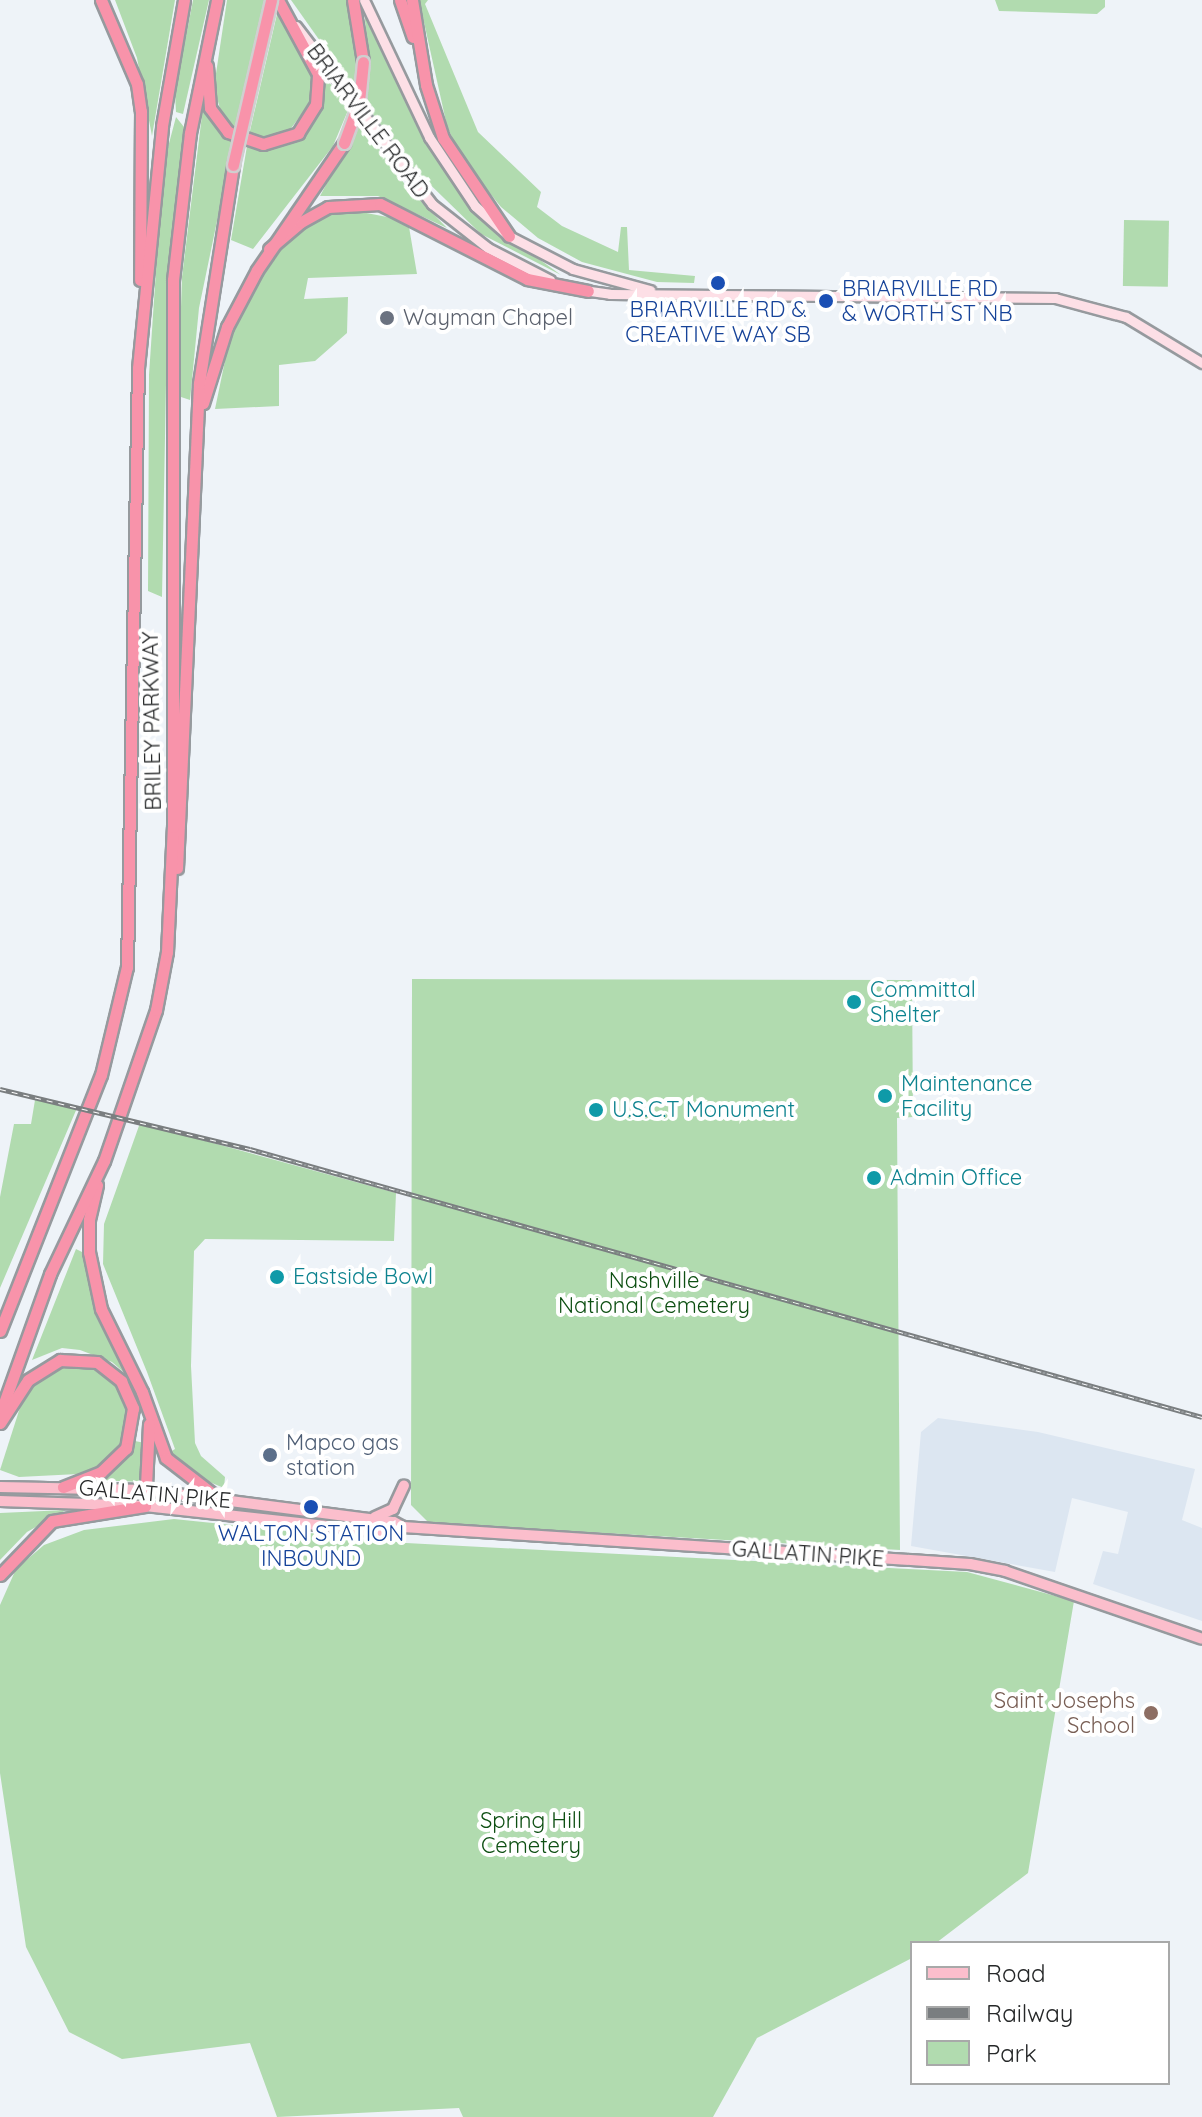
<!DOCTYPE html>
<style>
body{margin:0}
#map{position:relative;width:1202px;height:2117px;overflow:hidden;background:#eef3f8;font-family:Quicksand,sans-serif}
div>[style]{position:absolute}
[style*='--x']{left:calc(var(--x)*1px);top:calc(var(--y)*1px);width:calc(var(--w)*1px);rotate:calc(var(--a)*1deg)}
.built>*{inset:0;background:#dce6f1}
.green>*{inset:0;background:#b1dbaf;transform-origin:0 0}
.roads{filter:drop-shadow(2px 0 #969a9e) drop-shadow(-2px 0 #969a9e) drop-shadow(0 2px #969a9e) drop-shadow(0 -2px #969a9e)}
.secondary>*{height:9px;margin:-4.5px;padding:0 4.5px;transform-origin:4.5px;border-radius:4.5px;background:#fddfe6}
.primary>*{height:10px;margin:-5px;padding:0 5px;transform-origin:5px;border-radius:5px;background:#fbbecc}
.highway>*{height:11px;margin:-5.5px;padding:0 5.5px;transform-origin:5.5px;border-radius:5.5px;background:#f893aa}
.rail>*{height:5px;margin-top:-2.5px;transform-origin:0;background:repeating-linear-gradient(90deg,#fff 0 6px,#7a7e80 0 12px);box-sizing:border-box;border-block:2px solid #7a7e80}
.bridges{filter:drop-shadow(2px 0 #cfd0d0) drop-shadow(-2px 0 #cfd0d0) drop-shadow(0 2px #cfd0d0) drop-shadow(0 -2px #cfd0d0)}
.highway-bridge>*{height:11px;margin:-5.5px;padding:0 5.5px;transform-origin:5.5px;border-radius:5.5px;background:#f893aa}
.dots>*{width:22px;height:22px;translate:-50% -50%;box-sizing:border-box;border:4px solid #fff;border-radius:50%}
span{translate:-50% -50%;white-space:nowrap;text-align:center;line-height:1.15;-webkit-text-stroke:8px #fff;paint-order:stroke}
.street-label{font-size:22px;color:#262829}
.transit-label{font-size:22px;color:#164399}
.left{translate:0 -50%;text-align:left}
.worship-label{font-size:22px;color:#5b616d}
.culture-label{font-size:22px;color:#0d838f}
.park-label{font-size:22px;color:#0d4f12}
.service-label{font-size:22px;color:#4e5e75}
.education-label{font-size:22px;color:#785e54}
.right{translate:-100% -50%;text-align:right}
.legend{position:absolute;left:910px;top:1941px;width:260px;height:144px;box-sizing:border-box;background:#fff;border:2px solid #a8a9a9;margin:0;padding:10px 14px;list-style:none;font-size:24px;color:#262829}
.legend li{display:flex;align-items:center;gap:16px;height:40px}
.legend b{width:40px;border:2px solid #a8a9a9}
</style>
<div id="map">
<div class="built">
<i style="clip-path:polygon(938px 1418px,1038px 1432px,1195px 1469px,1182px 1520px,1202px 1528px,1202px 1621px,1093px 1584px,1103px 1551px,1118px 1554px,1128px 1512px,1072px 1498px,1055px 1572px,911px 1546px,921px 1432px)"></i>
</div>
<div class="green">
<i style="clip-path:polygon(115px 0,175px 0,152px 136px,137px 58px)"></i>
<i style="clip-path:polygon(193px 0,209px 0,183px 114px,176px 112px,175px 93px)"></i>
<i style="clip-path:polygon(227px 0,266px 0,235px 130px,222px 116px,214px 87px)"></i>
<i style="clip-path:polygon(291px 0,347px 0,357px 57px,354px 89px)"></i>
<i style="clip-path:polygon(419px 0,428px 0,425px 4px,478px 132px,541px 192px,537px 207px,562px 226px,618px 252px,621px 227px,627px 227px,629px 270px,695px 276px,694px 283px,657px 282px,582px 262px,538px 238px,501px 207px,460px 156px,447px 126px)"></i>
<i style="clip-path:polygon(995px 0,1105px 0,1105px 7px,1097px 14px,999px 11px)"></i>
<i style="clip-path:polygon(364px 11px,446px 173px,489px 223px,561px 275px,481px 234px,408px 163px,365px 103px,370px 68px)"></i>
<i style="clip-path:polygon(277px 14px,306px 53px,315px 84px,313px 99px,289px 131px,257px 138px,249px 135px)"></i>
<i style="clip-path:polygon(326px 78px,349px 108px,333px 146px,253px 249px,231px 240px,247px 146px,280px 146px,308px 130px,322px 106px)"></i>
<i style="clip-path:polygon(204px 99px,234px 139px,199px 308px,190px 400px,178px 396px,182px 277px)"></i>
<i style="clip-path:polygon(176px 117px,184px 127px,167px 331px,162px 597px,148px 591px,149px 375px,163px 166px)"></i>
<i style="clip-path:polygon(360px 122px,406px 186px,447px 228px,378px 196px,320px 196px)"></i>
<i style="clip-path:polygon(356px 211px,408px 221px,417px 274px,308px 278px,304px 299px,348px 297px,347px 333px,315px 361px,279px 365px,279px 406px,215px 409px,233px 322px,256px 279px,298px 230px,324px 214px)"></i>
<i style="left:1124px;top:220px;width:45px;height:66px;rotate:1deg"></i>
<i style="clip-path:polygon(412px 979px,912px 980px,913px 1117px,897px 1118px,900px 1550px,429px 1523px,411px 1505px)"></i>
<i style="clip-path:polygon(35px 1100px,77px 1108px,0 1288px,0 1197px,14px 1124px,31px 1124px)"></i>
<i style="clip-path:polygon(140px 1123px,396px 1193px,394px 1241px,205px 1239px,194px 1251px,191px 1366px,195px 1443px,201px 1456px,225px 1477px,224px 1488px,190px 1474px,170px 1452px,175px 1449px,147px 1372px,103px 1264px,104px 1224px)"></i>
<i style="clip-path:polygon(76px 1249px,84px 1253px,95px 1304px,128px 1376px,112px 1362px,80px 1350px,62px 1348px,32px 1360px)"></i>
<i style="clip-path:polygon(61px 1364px,94px 1366px,124px 1394px,129px 1415px,122px 1447px,99px 1467px,78px 1474px,19px 1477px,0 1470px,25px 1392px)"></i>
<i style="clip-path:polygon(135px 1441px,145px 1443px,143px 1482px,93px 1480px,119px 1464px)"></i>
<i style="clip-path:polygon(66px 1510px,27px 1532px,0 1560px,0 1513px)"></i>
<i style="clip-path:polygon(174px 1519px,406px 1543px,967px 1572px,1074px 1601px,1028px 1873px,936px 1943px,912px 1943px,912px 1958px,757px 2038px,713px 2117px,463px 2117px,459px 2108px,277px 2117px,250px 2043px,122px 2059px,69px 2032px,26px 1947px,0 1773px,0 1605px,16px 1569px,44px 1545px,84px 1530px)"></i>
</div>
<div class="roads">
<div class="secondary">
<i style="--x:364;--y:0;--w:152;--a:64.6"></i>
<i style="--x:429;--y:137;--w:83;--a:56.3"></i>
<i style="--x:475;--y:206;--w:45;--a:41.4"></i>
<i style="--x:509;--y:236;--w:72;--a:27.3"></i>
<i style="--x:573;--y:269;--w:80;--a:15.3"></i>
<i style="--x:296;--y:26;--w:224;--a:52.6"></i>
<i style="--x:432;--y:204;--w:71;--a:38.2"></i>
<i style="--x:488;--y:248;--w:70;--a:27.3"></i>
<i style="--x:583;--y:290;--w:27;--a:8"></i>
<i style="--x:610;--y:294;--w:445;--a:0.5"></i>
<i style="--x:1055;--y:298;--w:73;--a:15"></i>
<i style="--x:1126;--y:317;--w:89;--a:31.2"></i>
</div>
<div class="primary">
<i style="--x:0;--y:1487;--w:146;--a:1.2"></i>
<i style="--x:146;--y:1490;--w:250;--a:7.4"></i>
<i style="--x:394;--y:1522;--w:10;--a:29"></i>
<i style="--x:0;--y:1501;--w:145;--a:2"></i>
<i style="--x:145;--y:1506;--w:237;--a:6.3"></i>
<i style="--x:381;--y:1532;--w:23;--a:-13"></i>
<i style="--x:403;--y:1527;--w:568;--a:3.73"></i>
<i style="--x:970;--y:1564;--w:36;--a:11"></i>
<i style="--x:1005;--y:1571;--w:208;--a:19"></i>
<i style="--x:375;--y:1517;--w:20;--a:-24"></i>
<i style="--x:393;--y:1509;--w:26;--a:-65"></i>
</div>
<div class="highway">
<i style="--x:101;--y:0;--w:91;--a:66.8"></i>
<i style="--x:137;--y:84;--w:27;--a:82"></i>
<i style="--x:141;--y:111;--w:169;--a:90.3"></i>
<i style="--x:353;--y:0;--w:63;--a:80.8"></i>
<i style="--x:400;--y:0;--w:39;--a:71"></i>
<i style="--x:412;--y:0;--w:86;--a:80.6"></i>
<i style="--x:426;--y:85;--w:56;--a:72.2"></i>
<i style="--x:443;--y:138;--w:118;--a:56"></i>
<i style="--x:207;--y:66;--w:42;--a:85.9"></i>
<i style="--x:210;--y:108;--w:30;--a:53"></i>
<i style="--x:228;--y:132;--w:37;--a:19"></i>
<i style="--x:263;--y:144;--w:37;--a:-17"></i>
<i style="--x:298;--y:133;--w:34;--a:-58"></i>
<i style="--x:316;--y:104;--w:30;--a:-86"></i>
<i style="--x:318;--y:74;--w:84;--a:-118.4"></i>
<i style="--x:269;--y:249;--w:42;--a:-40.2"></i>
<i style="--x:301;--y:222;--w:31;--a:-29"></i>
<i style="--x:328;--y:207;--w:52;--a:-3.3"></i>
<i style="--x:380;--y:204;--w:165;--a:27"></i>
<i style="--x:527;--y:279;--w:62;--a:11.1"></i>
<i style="--x:203;--y:403;--w:80;--a:-72.5"></i>
<i style="--x:227;--y:327;--w:64;--a:-62.2"></i>
<i style="--x:257;--y:270;--w:154;--a:-55.6"></i>
<i style="--x:177;--y:868;--w:485;--a:-87.4"></i>
<i style="--x:199;--y:383;--w:221;--a:-81.1"></i>
<i style="--x:97;--y:1185;--w:36;--a:103"></i>
<i style="--x:89;--y:1220;--w:32;--a:90"></i>
<i style="--x:89;--y:1252;--w:58;--a:78.1"></i>
<i style="--x:101;--y:1309;--w:93;--a:63.7"></i>
<i style="--x:142;--y:1392;--w:70;--a:70"></i>
<i style="--x:166;--y:1458;--w:66;--a:37.6"></i>
<i style="--x:0;--y:1331;--w:275;--a:-68.5"></i>
<i style="--x:101;--y:1075;--w:111;--a:-76.5"></i>
<i style="--x:127;--y:967;--w:599;--a:-88.95"></i>
<i style="--x:138;--y:368;--w:243;--a:-84.3"></i>
<i style="--x:162;--y:126;--w:128;--a:-80.1"></i>
<i style="--x:0;--y:1414;--w:149;--a:-70.3"></i>
<i style="--x:50;--y:1274;--w:125;--a:-64.5"></i>
<i style="--x:104;--y:1161;--w:160;--a:-71"></i>
<i style="--x:156;--y:1010;--w:59;--a:-79.3"></i>
<i style="--x:167;--y:952;--w:125;--a:-87.3"></i>
<i style="--x:173;--y:827;--w:547;--a:-90"></i>
<i style="--x:173;--y:280;--w:148;--a:-83.4"></i>
<i style="--x:190;--y:133;--w:136;--a:-78.5"></i>
<i style="--x:0;--y:1423;--w:51;--a:-56.9"></i>
<i style="--x:28;--y:1380;--w:38;--a:-32"></i>
<i style="--x:60;--y:1360;--w:37;--a:3"></i>
<i style="--x:97;--y:1362;--w:31;--a:38"></i>
<i style="--x:121;--y:1381;--w:30;--a:66"></i>
<i style="--x:133;--y:1408;--w:41;--a:99.9"></i>
<i style="--x:126;--y:1448;--w:35;--a:136"></i>
<i style="--x:101;--y:1472;--w:41;--a:158.5"></i>
<i style="--x:0;--y:1575;--w:75;--a:-46.1"></i>
<i style="--x:52;--y:1521;--w:94;--a:-9.2"></i>
<i style="--x:145;--y:1506;--w:82;--a:-87.2"></i>
</div>
</div>
<div class="rail">
<i style="--x:0;--y:1089;--w:257;--a:13.5"></i>
<i style="--x:250;--y:1149;--w:989;--a:15.72"></i>
</div>
<div class="bridges">
<div class="highway-bridge">
<i style="--x:344;--y:143;--w:44;--a:-69.9"></i>
<i style="--x:359;--y:102;--w:40;--a:-84.3"></i>
<i style="--x:233;--y:165;--w:169;--a:-77"></i>
</div>
</div>
<div class="dots">
<i style="left:718px;top:283px;background:#1a4fb4"></i>
<i style="left:826px;top:301px;background:#1a4fb4"></i>
<i style="left:387px;top:318px;background:#6b7280"></i>
<i style="left:854px;top:1002px;background:#0f9aa8"></i>
<i style="left:885px;top:1096px;background:#0f9aa8"></i>
<i style="left:596px;top:1110px;background:#0f9aa8"></i>
<i style="left:874px;top:1178px;background:#0f9aa8"></i>
<i style="left:277px;top:1277px;background:#0f9aa8"></i>
<i style="left:270px;top:1455px;background:#5c6f8a"></i>
<i style="left:311px;top:1507px;background:#1a4fb4"></i>
<i style="left:1151px;top:1713px;background:#8d6e63"></i>
</div>
<div class="street-label">
<span style="left:368px;top:121px;rotate:53deg">BRIARVILLE ROAD</span>
<span style="left:152px;top:721px;rotate:-91deg">BRILEY PARKWAY</span>
<span style="left:155px;top:1494px;rotate:5deg">GALLATIN PIKE</span>
<span style="left:808px;top:1554px;rotate:4deg">GALLATIN PIKE</span>
</div>
<div class="transit-label">
<span class="left" style="left:842px;top:301px">BRIARVILLE RD<br>&amp; WORTH ST NB</span>
<span style="left:718px;top:322px">BRIARVILLE RD &amp;<br>CREATIVE WAY SB</span>
<span style="left:311px;top:1546px">WALTON STATION<br>INBOUND</span>
</div>
<div class="worship-label">
<span class="left" style="left:403px;top:318px">Wayman Chapel</span>
</div>
<div class="culture-label">
<span class="left" style="left:870px;top:1002px">Committal<br>Shelter</span>
<span class="left" style="left:901px;top:1096px">Maintenance<br>Facility</span>
<span class="left" style="left:612px;top:1110px">U.S.C.T Monument</span>
<span class="left" style="left:890px;top:1178px">Admin Office</span>
<span class="left" style="left:293px;top:1277px">Eastside Bowl</span>
</div>
<div class="park-label">
<span style="left:654px;top:1293px">Nashville<br>National Cemetery</span>
<span style="left:531px;top:1833px">Spring Hill<br>Cemetery</span>
</div>
<div class="service-label">
<span class="left" style="left:286px;top:1455px">Mapco gas<br>station</span>
</div>
<div class="education-label">
<span class="right" style="left:1135px;top:1713px">Saint Josephs<br>School</span>
</div>
<ul class="legend">
<li><b style="height:10px;background:#fbbecc"></b>Road</li>
<li><b style="height:10px;background:#7a7e80"></b>Railway</li>
<li><b style="height:22px;background:#b1dbaf"></b>Park</li>
</ul>
</div>
